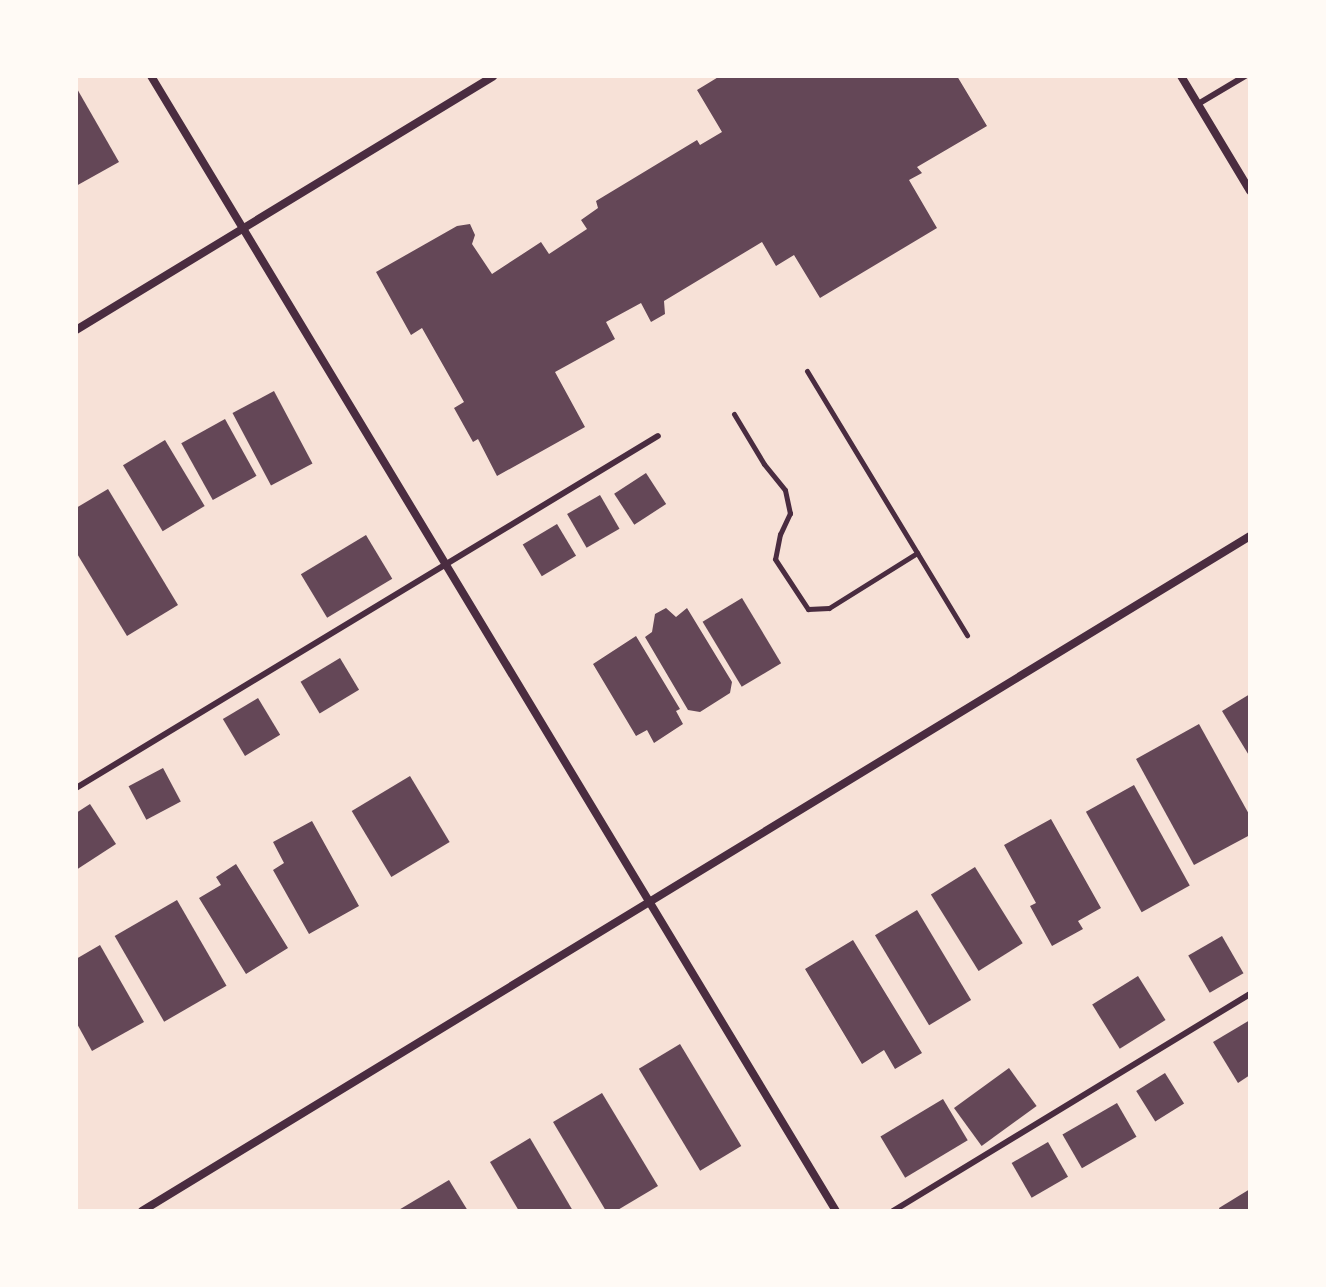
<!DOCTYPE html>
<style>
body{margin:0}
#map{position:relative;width:1326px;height:1287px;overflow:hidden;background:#f7e1d7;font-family:Helvetica,sans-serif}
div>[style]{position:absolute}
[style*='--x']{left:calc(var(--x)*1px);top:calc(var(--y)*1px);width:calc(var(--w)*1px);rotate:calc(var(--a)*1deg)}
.building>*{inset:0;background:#644757;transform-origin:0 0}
.path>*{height:5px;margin:-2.5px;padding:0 2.5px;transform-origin:2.5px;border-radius:2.5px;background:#4a2c40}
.service>*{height:6px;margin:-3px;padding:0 3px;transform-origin:3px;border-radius:3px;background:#4a2c40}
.minor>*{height:8px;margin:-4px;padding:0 4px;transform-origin:4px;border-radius:4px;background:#4a2c40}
span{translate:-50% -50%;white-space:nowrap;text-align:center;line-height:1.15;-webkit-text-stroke:8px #fffaf5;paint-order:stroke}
.frame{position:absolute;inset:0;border:78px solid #fffaf5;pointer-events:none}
</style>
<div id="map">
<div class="building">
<i style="clip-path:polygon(720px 76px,957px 76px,987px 126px,917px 167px,922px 173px,909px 180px,937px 228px,820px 298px,794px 255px,776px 266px,762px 242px,664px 301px,665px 314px,651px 322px,641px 303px,606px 322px,615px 339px,555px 372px,585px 427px,497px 476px,478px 439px,473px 442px,454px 408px,464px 402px,422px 328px,411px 335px,376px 272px,457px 226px,470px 224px,475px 235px,472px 244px,492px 274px,541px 242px,549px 254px,587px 229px,581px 220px,598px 208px,596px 201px,697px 140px,700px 145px,722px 132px,697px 90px)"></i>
<i style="clip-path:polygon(76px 87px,119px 162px,76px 186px)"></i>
<i style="left:274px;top:391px;width:82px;height:47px;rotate:62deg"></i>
<i style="left:225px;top:419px;width:65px;height:50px;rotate:61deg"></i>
<i style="left:165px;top:440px;width:77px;height:49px;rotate:59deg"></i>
<i style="left:646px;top:473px;width:37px;height:38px;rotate:57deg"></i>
<i style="clip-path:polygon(108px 489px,178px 605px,127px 636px,76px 552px,76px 508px)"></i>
<i style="left:600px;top:495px;width:39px;height:38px;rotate:60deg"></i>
<i style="left:557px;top:524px;width:37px;height:40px;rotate:59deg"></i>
<i style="left:366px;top:535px;width:51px;height:76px;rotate:59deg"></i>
<i style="left:742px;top:598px;width:76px;height:46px;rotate:59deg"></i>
<i style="clip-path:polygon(666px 608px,676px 617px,687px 608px,732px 682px,730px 693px,700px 712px,688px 710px,645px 637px,652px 632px,655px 614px)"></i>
<i style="clip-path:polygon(636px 636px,680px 709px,676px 711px,683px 724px,654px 743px,647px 730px,636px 736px,593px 664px)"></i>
<i style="left:340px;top:658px;width:37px;height:46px;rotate:59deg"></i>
<i style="clip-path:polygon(1250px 694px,1250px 757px,1222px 711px)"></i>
<i style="left:258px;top:698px;width:43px;height:41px;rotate:59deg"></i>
<i style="clip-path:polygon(1199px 724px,1250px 816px,1250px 835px,1194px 865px,1136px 759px)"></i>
<i style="left:163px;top:768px;width:38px;height:39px;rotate:62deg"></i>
<i style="left:410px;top:776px;width:77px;height:68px;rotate:59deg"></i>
<i style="left:1134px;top:785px;width:115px;height:55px;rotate:61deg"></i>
<i style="clip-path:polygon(90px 804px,116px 844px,76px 870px,76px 813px)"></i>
<i style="clip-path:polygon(1051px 819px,1101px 908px,1078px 921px,1083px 929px,1052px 946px,1030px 906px,1036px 903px,1004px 845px)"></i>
<i style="clip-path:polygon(312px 821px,359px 906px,309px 934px,273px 870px,284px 863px,273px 842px)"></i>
<i style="clip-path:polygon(236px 864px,288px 948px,246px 974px,199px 898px,221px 885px,216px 877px)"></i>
<i style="left:975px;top:867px;width:90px;height:52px;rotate:58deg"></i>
<i style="left:177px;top:900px;width:99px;height:72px;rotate:60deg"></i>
<i style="left:917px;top:910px;width:105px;height:49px;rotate:59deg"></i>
<i style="left:1222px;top:936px;width:43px;height:39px;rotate:60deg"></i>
<i style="clip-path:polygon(853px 940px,922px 1053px,895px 1069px,884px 1050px,862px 1064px,805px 969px)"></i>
<i style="clip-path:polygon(100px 945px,144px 1022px,92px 1051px,76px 1022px,76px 959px)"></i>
<i style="left:1138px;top:976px;width:52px;height:54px;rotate:58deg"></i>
<i style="clip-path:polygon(1250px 1020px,1250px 1075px,1238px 1083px,1213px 1042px)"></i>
<i style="left:680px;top:1044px;width:119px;height:48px;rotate:59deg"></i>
<i style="left:1009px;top:1068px;width:47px;height:68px;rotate:54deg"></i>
<i style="left:1165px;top:1073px;width:36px;height:34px;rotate:58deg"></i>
<i style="clip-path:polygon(602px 1093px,658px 1186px,616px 1211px,606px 1211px,553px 1122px)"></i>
<i style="left:943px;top:1099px;width:48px;height:73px;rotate:59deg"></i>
<i style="left:1117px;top:1103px;width:39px;height:63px;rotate:60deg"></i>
<i style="clip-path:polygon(530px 1138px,573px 1211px,519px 1211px,490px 1162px)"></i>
<i style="left:1048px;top:1142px;width:40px;height:42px;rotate:60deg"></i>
<i style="clip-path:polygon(449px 1180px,468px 1211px,397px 1211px)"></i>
<i style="clip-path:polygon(1250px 1189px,1250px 1211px,1220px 1211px,1219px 1208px)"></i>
</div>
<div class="path">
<i style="--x:807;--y:371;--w:309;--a:58.8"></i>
<i style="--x:734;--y:414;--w:58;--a:59"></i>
<i style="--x:764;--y:464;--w:33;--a:51"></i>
<i style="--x:785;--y:490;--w:24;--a:78"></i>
<i style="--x:790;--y:513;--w:23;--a:115"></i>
<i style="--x:780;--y:534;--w:25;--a:101"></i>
<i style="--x:775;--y:559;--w:60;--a:56.6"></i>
<i style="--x:808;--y:609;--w:21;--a:-3"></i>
<i style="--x:829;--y:608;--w:104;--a:-32"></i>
</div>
<div class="service">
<i style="--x:1198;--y:104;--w:55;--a:-30.8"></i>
<i style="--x:76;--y:788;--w:680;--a:-31.17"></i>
<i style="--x:893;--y:1211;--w:418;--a:-31.3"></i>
</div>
<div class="minor">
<i style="--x:151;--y:76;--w:1326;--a:58.89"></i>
<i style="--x:1181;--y:76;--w:134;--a:59"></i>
<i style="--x:76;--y:330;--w:488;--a:-31.3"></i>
<i style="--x:142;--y:1211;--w:1297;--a:-31.35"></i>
</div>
<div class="frame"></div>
</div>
